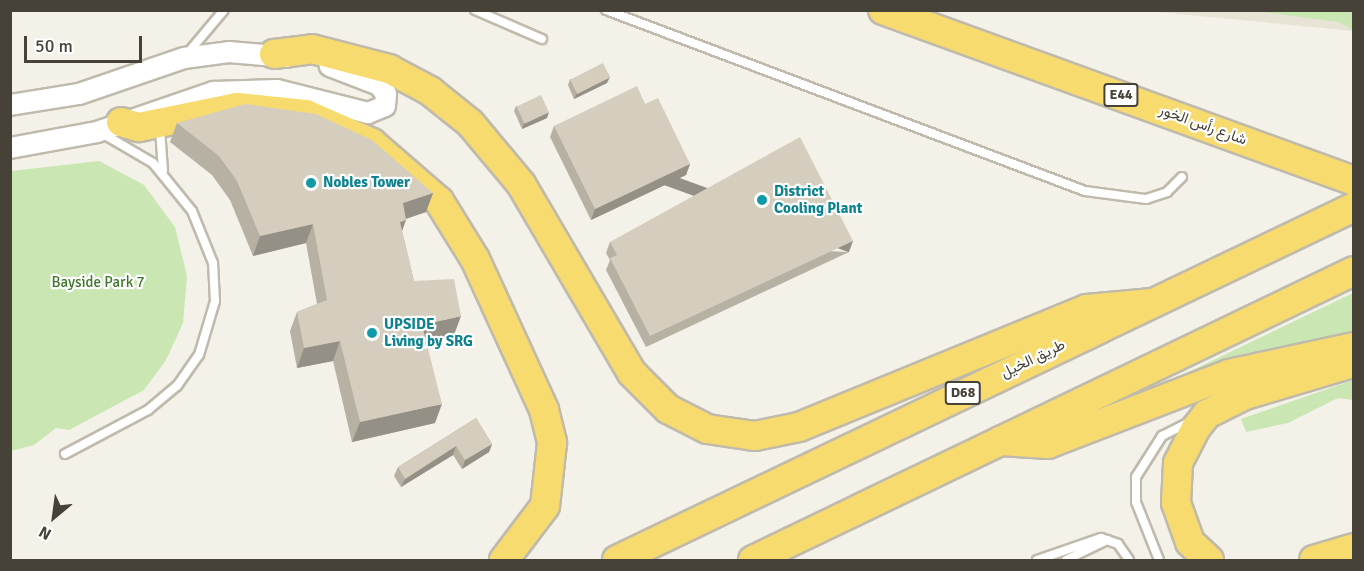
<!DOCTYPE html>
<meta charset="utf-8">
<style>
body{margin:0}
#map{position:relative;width:1364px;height:571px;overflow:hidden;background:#f3f1e8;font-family:Signika,Vazirmatn,sans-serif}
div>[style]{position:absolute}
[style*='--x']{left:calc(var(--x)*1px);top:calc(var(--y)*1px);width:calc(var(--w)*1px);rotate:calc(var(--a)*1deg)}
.residential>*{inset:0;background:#e7e4d6}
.green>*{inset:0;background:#c9e6b3}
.roads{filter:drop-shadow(2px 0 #bfbaab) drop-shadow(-2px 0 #bfbaab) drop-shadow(0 2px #bfbaab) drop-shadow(0 -2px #bfbaab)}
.service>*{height:8px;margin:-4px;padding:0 4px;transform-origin:4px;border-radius:4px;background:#fff}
.tertiary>*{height:20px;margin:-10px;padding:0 10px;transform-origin:10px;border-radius:10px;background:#fff}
.motorway>*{height:28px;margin:-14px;padding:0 14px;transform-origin:14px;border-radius:14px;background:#f8db6e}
.wall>*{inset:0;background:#b7b1a3}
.shaded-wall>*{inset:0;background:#959085;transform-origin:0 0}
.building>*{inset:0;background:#d5cebe;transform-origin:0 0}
.dots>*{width:16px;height:16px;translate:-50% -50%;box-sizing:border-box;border:3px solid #fff;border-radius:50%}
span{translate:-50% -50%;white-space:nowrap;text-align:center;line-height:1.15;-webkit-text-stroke:4.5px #fff;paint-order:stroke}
.shield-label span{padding:2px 4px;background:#fff;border:2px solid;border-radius:4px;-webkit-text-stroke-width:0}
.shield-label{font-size:14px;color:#474237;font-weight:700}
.street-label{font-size:15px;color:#474237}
.culture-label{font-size:15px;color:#0d838f;font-weight:700}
.left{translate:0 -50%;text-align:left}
.park-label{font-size:15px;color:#3f762c}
.frame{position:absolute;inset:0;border:12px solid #474237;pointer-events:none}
.north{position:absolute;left:24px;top:487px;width:60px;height:60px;-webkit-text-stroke:4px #fff;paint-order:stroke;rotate:209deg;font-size:16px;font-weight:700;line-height:24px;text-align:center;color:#474237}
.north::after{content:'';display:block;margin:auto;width:21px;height:27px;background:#474237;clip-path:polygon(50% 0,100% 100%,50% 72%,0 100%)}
.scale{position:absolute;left:24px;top:36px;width:118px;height:27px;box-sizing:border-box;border:3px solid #474237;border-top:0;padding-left:8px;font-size:18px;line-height:21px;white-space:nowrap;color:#474237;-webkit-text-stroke:4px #fff;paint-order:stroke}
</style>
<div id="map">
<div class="residential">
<i style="clip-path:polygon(1146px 11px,1353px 11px,1353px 31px,1148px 11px)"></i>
</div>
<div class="green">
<i style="clip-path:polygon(1247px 10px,1353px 11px,1353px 30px,1339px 22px)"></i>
<i style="clip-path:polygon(99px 161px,144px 185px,175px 227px,187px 276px,183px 323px,166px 360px,144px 390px,69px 430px,56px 428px,34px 445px,11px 451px,11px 171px)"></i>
<i style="clip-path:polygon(1353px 293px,1353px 337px,1178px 377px)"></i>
<i style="clip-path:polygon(1353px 380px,1353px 400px,1338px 398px,1288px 423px,1246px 432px,1241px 419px)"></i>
</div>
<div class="roads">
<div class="service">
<i style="--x:475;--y:10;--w:73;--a:23.4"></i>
<i style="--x:606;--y:10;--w:512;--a:20.7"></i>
<i style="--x:1085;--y:191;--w:62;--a:7.5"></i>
<i style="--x:1146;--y:199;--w:22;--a:-18"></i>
<i style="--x:1167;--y:192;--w:21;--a:-45"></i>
<i style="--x:187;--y:54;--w:57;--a:-49.9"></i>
<i style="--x:160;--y:129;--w:42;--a:85.9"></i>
<i style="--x:65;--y:454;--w:94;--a:-27.9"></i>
<i style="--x:148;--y:410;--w:38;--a:-40"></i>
<i style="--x:177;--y:386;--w:38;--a:-55"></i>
<i style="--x:199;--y:355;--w:56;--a:-73.5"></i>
<i style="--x:215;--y:301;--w:38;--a:-93"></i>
<i style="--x:213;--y:263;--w:56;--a:-112"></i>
<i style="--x:192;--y:211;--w:62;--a:-129.1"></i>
<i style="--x:153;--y:163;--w:56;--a:-149.7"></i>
<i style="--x:1037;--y:560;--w:68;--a:-19"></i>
<i style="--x:1101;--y:538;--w:18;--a:19"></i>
<i style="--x:1118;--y:544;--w:19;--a:55"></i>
<i style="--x:1066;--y:560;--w:46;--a:-26"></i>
<i style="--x:1159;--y:560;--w:62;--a:-111.6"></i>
<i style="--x:1136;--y:502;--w:25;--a:-90"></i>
<i style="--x:1136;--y:477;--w:49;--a:-57.6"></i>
<i style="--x:1162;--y:436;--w:33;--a:-27"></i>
</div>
<div class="tertiary">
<i style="--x:10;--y:105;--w:70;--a:-9.1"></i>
<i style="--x:79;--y:94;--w:111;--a:-18.9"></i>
<i style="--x:184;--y:58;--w:45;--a:-7.6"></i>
<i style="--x:229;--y:52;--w:58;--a:4.9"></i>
<i style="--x:10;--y:148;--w:88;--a:-10.4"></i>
<i style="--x:97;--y:132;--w:124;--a:-18.9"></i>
<i style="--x:214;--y:92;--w:63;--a:-1.8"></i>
<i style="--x:277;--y:90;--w:94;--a:14.2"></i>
<i style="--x:368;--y:113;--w:18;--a:-22"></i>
<i style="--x:385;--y:106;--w:12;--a:-85"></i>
<i style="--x:386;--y:94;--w:11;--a:-128"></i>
<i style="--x:379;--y:85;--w:53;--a:-158.8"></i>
</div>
<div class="motorway">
<i style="--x:883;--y:10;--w:501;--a:19.95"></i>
<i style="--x:274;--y:54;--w:38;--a:-7"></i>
<i style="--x:312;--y:49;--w:80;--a:14.6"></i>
<i style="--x:389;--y:69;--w:47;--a:28.2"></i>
<i style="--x:430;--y:91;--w:51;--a:38.7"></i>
<i style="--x:470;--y:123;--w:80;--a:50.1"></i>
<i style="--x:521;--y:184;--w:219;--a:59.6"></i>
<i style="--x:632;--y:373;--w:51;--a:45"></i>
<i style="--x:668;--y:409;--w:44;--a:27.1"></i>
<i style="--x:707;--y:429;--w:49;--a:8.3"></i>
<i style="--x:755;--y:436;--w:45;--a:-11.6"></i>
<i style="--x:799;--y:427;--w:311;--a:-22.3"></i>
<i style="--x:1087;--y:309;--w:63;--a:-5.4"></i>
<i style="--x:121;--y:122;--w:19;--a:16"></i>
<i style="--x:139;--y:127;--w:100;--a:-11.5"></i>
<i style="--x:237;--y:107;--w:69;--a:5.8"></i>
<i style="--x:306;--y:114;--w:72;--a:23.7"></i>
<i style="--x:372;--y:143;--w:89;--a:40.9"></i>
<i style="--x:439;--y:201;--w:68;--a:58.2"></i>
<i style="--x:475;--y:259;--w:166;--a:65.4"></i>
<i style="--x:544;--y:410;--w:34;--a:76"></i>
<i style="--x:552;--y:443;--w:63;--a:96.3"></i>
<i style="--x:545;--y:506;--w:68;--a:127.2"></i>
<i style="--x:1000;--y:441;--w:48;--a:3.6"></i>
<i style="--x:1048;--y:444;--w:194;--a:-21.1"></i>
<i style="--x:1229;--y:374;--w:128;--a:-12.2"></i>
<i style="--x:617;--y:560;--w:817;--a:-25.59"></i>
<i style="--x:753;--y:560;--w:667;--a:-25.68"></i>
<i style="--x:1209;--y:560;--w:26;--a:-137"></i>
<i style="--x:1190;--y:542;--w:41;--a:-109.7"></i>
<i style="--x:1176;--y:503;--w:40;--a:-87.1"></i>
<i style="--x:1178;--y:463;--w:39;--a:-63"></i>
<i style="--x:1196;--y:428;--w:18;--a:-52"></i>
<i style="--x:1207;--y:414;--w:42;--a:-26.6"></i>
<i style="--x:1245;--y:395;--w:105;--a:-16.5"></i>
<i style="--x:1314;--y:560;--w:42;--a:-16.7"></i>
</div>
</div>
<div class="wall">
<i style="clip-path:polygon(570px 79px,607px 83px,574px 99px,568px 85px)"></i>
<i style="clip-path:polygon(645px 104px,690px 164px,686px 175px,591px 220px,550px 137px,554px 126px)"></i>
<i style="clip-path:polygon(516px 106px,547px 118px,522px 129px,514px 111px)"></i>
<i style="clip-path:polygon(177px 123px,433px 193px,426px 212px,406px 219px,402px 231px,414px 281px,454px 335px,427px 341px,435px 423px,352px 442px,333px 361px,297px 368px,290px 331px,297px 312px,317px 304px,306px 243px,253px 256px,230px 200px,212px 175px,170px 142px)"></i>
<i style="clip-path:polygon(610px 242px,849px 252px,646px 347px,606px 270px,610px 260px,606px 253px)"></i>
<i style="clip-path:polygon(476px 418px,492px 444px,489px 452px,462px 469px,453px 455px,401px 487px,394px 476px,398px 467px)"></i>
</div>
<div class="shaded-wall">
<i style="clip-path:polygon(610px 77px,607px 83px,574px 99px,577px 93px)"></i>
<i style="clip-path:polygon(549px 112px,547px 118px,522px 129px,524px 123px)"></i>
<i style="clip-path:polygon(690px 164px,686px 175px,591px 220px,595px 209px)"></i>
<i style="clip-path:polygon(433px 193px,426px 212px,396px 222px,403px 203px)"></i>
<i style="clip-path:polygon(406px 220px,399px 239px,400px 222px)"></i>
<i style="clip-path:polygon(313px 224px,306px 243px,253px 256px,260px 236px)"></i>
<i style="left:853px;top:241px;width:12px;height:224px;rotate:110deg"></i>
<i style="clip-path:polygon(461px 316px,454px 335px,415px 344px,422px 325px)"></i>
<i style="clip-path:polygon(340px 341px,333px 361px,297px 368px,304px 348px)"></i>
<i style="clip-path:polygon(442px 404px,435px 423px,352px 442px,360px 422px)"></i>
<i style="clip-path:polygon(492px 444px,489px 452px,462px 469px,465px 460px)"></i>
<i style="clip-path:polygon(456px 446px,453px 455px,401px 487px,405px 479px)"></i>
</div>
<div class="building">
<i style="left:603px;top:63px;width:16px;height:37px;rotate:63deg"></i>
<i style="clip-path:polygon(637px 86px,645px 104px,658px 98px,690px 164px,595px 209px,554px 126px)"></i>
<i style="left:541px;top:95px;width:19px;height:27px;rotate:65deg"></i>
<i style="clip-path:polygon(245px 104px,316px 114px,372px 140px,433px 193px,403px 203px,406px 220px,400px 222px,414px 281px,454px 279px,461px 316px,422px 325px,442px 404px,360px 422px,340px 341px,304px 348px,297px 312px,327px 300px,313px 224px,260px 236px,237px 181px,219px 156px,177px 123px)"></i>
<i style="clip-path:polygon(800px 137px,853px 241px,650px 336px,610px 258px,617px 255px,610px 242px)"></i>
<i style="clip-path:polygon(476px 418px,492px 444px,465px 460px,456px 446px,405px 479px,398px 467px)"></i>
</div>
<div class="dots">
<i style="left:311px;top:183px;background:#0f9aa8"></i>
<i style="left:762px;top:200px;background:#0f9aa8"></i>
<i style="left:372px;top:333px;background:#0f9aa8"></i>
</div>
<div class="shield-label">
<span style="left:1121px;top:95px">E44</span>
<span style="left:963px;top:393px">D68</span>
</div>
<div class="street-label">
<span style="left:1203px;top:125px;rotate:20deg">شارع رأس الخور</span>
<span style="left:1033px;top:359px;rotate:-26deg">طريق الخيل</span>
</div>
<div class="culture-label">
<span class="left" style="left:323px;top:183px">Nobles Tower</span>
<span class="left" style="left:774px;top:200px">District<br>Cooling Plant</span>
<span class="left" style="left:384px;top:333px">UPSIDE<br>Living by SRG</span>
</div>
<div class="park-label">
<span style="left:98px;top:283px">Bayside Park 7</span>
</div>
<div class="frame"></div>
<div class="north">N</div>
<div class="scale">50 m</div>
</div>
